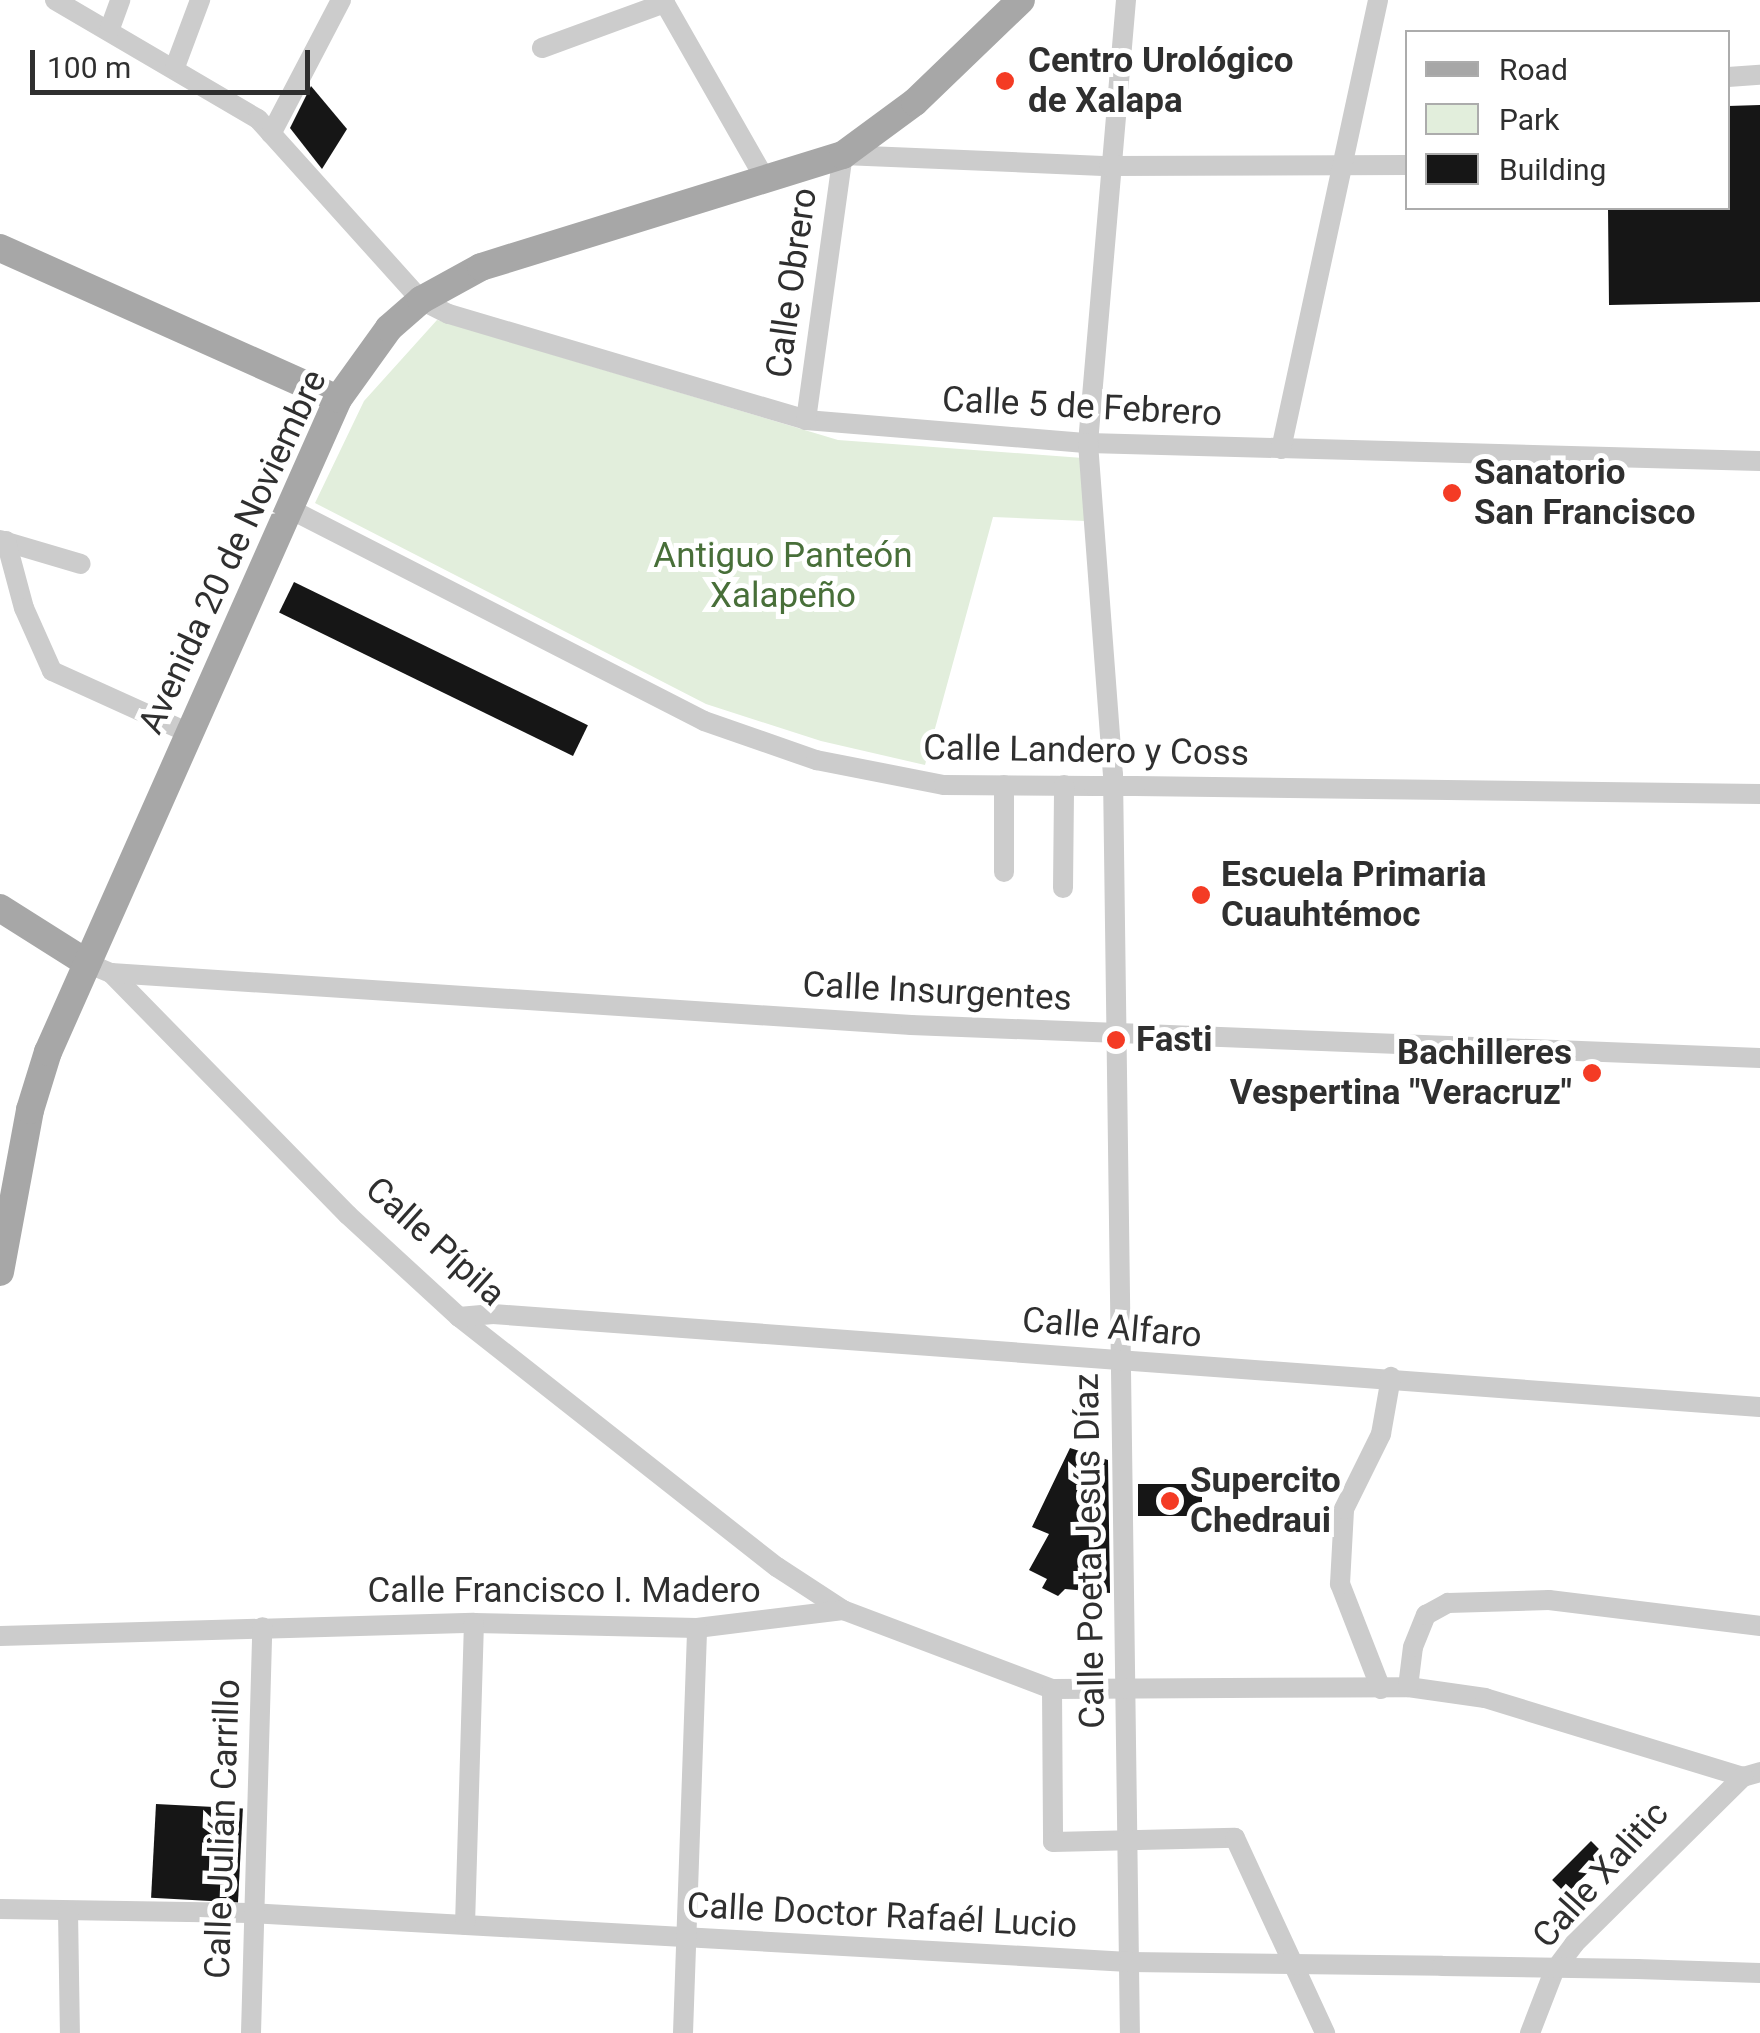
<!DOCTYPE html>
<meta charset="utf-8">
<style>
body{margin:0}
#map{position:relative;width:1760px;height:2033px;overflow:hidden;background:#fff;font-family:Roboto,sans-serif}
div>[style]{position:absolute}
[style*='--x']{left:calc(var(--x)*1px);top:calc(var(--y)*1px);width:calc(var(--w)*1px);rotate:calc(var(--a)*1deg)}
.green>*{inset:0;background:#e2eedc}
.building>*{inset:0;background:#161616;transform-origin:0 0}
.minor>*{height:20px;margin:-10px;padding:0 10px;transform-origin:10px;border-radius:10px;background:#ccc}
.major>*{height:28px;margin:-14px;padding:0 14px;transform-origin:14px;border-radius:14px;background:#a7a7a7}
.minor-bridge>*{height:20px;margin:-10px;padding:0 10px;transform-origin:10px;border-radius:10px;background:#ccc}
.dots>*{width:28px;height:28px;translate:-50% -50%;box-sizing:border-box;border:5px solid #fff;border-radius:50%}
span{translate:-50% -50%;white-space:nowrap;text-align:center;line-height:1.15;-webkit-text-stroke:10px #fff;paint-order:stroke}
.poi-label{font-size:35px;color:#2f2f2f;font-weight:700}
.left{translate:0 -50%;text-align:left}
.right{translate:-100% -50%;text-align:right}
.street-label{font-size:35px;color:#2f2f2f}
.park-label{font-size:35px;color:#486f39}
.legend{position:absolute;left:1405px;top:30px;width:325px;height:180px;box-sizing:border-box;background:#fff;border:2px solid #acacac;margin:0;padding:12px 18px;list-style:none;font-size:30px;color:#2f2f2f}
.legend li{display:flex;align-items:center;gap:20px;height:50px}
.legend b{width:50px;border:2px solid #acacac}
.scale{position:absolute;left:30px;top:50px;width:280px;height:45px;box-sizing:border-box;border:5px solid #2f2f2f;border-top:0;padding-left:12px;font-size:30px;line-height:35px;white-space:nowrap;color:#2f2f2f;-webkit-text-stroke:8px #fff;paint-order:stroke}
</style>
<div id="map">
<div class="green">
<i style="clip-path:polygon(437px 320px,838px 440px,1083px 458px,1085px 521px,993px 517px,925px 765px,821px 741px,706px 704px,315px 503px,364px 401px)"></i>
</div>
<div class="building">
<i style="clip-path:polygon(311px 86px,347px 129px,322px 169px,290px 128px)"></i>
<i style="clip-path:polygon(1760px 105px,1760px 302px,1609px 305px,1608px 208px,1728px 208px,1728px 106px)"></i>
<i style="left:294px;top:582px;width:327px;height:34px;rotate:26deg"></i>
<i style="clip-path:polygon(1070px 1448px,1108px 1460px,1110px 1593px,1065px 1589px,1058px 1596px,1042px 1588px,1047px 1579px,1029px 1570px,1049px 1534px,1032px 1527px)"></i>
<i style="left:1202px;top:1484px;width:32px;height:64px;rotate:90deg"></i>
<i style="left:156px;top:1804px;width:87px;height:94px;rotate:3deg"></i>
<i style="left:1591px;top:1841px;width:20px;height:55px;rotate:45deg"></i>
</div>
<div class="minor">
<i style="--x:55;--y:0;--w:235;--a:30.4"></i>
<i style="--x:258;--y:119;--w:244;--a:48"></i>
<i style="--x:421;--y:300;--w:31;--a:27"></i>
<i style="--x:449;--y:314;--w:372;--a:16.5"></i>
<i style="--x:806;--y:420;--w:283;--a:4.7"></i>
<i style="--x:1088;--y:443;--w:672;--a:1.53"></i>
<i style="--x:663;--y:0;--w:204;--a:60.3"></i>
<i style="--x:1126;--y:0;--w:445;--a:94.9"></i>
<i style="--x:1088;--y:443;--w:333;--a:85.7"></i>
<i style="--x:1113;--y:775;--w:1258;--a:89.23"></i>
<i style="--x:109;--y:31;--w:33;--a:-70"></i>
<i style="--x:542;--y:48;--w:131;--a:-20.1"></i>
<i style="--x:175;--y:67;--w:72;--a:-69.5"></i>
<i style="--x:1728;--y:77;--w:32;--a:-4"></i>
<i style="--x:271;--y:134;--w:151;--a:-62.4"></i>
<i style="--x:806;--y:420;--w:268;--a:-82.1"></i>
<i style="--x:843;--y:155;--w:266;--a:2.4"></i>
<i style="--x:1109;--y:166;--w:299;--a:-0.2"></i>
<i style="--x:1281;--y:449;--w:459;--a:-77.8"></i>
<i style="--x:290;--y:509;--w:465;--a:27.1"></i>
<i style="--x:704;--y:721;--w:119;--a:19.2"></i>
<i style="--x:816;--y:760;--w:130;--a:11.1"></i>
<i style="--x:944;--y:785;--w:150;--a:0.4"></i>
<i style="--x:0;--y:540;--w:84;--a:16.5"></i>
<i style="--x:6;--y:541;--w:69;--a:75"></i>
<i style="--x:24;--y:608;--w:69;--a:66"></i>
<i style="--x:52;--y:671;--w:153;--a:24.4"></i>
<i style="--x:1135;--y:786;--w:625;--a:0.73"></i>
<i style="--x:1004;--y:872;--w:87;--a:-90"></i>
<i style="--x:1063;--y:888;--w:103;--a:-89.4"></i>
<i style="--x:87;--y:963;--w:26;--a:23"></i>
<i style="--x:111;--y:973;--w:339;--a:45.6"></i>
<i style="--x:348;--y:1215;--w:151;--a:42.6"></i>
<i style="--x:459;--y:1317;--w:405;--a:38.2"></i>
<i style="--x:777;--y:1567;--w:79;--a:33.1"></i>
<i style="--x:843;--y:1610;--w:223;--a:20.7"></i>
<i style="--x:1052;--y:1689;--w:356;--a:-0.3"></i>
<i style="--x:1408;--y:1687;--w:78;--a:8.1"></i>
<i style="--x:1485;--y:1698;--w:270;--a:17"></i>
<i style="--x:1743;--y:1777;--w:18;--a:-16"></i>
<i style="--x:111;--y:973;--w:802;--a:3.72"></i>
<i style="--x:911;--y:1025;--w:850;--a:2.23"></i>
<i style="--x:459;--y:1317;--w:34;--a:-5"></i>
<i style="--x:493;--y:1314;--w:1270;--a:4.2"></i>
<i style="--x:0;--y:1636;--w:474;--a:-1.6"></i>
<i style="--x:474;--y:1623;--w:223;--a:1.3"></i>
<i style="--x:697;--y:1628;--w:147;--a:-7"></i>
<i style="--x:1408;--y:1687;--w:40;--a:-82.9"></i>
<i style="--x:1413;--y:1647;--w:35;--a:-68"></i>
<i style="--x:1426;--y:1615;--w:25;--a:-29"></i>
<i style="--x:1448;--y:1603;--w:101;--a:-1.7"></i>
<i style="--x:1549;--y:1600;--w:213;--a:7"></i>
<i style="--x:1052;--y:1689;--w:153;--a:89.6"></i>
<i style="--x:1053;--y:1842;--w:182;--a:-1.3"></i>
<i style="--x:1235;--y:1838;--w:215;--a:65.2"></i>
<i style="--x:1381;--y:1689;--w:113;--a:-111.3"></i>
<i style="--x:1340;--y:1584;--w:75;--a:-86.9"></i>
<i style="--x:1344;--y:1509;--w:84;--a:-63.7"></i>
<i style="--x:1381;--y:1434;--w:58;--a:-80"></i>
<i style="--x:0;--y:1909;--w:251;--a:0.9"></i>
<i style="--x:251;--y:1913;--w:879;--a:3.19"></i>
<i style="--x:1129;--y:1962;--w:313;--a:0.7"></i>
<i style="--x:68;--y:1911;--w:122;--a:89.1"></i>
<i style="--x:465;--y:1925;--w:302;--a:-88.3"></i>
<i style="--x:1637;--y:1969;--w:123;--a:1.9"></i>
<i style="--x:251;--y:2033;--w:406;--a:-88.4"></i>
<i style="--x:683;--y:2033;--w:405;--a:-88"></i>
<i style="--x:1530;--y:2033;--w:66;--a:-68.8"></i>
<i style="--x:1554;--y:1971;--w:34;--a:-53"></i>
<i style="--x:1574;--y:1944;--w:238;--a:-44.7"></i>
</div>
<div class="major">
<i style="--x:0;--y:248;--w:370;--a:24.1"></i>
<i style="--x:0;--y:908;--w:103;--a:32.3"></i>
<i style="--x:0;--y:1272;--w:165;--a:-79.5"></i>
<i style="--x:30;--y:1110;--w:61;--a:-72.8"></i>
<i style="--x:48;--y:1052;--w:714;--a:-66.05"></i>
<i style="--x:338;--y:399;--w:87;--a:-54.3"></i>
<i style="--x:389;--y:328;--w:43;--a:-41.2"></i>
<i style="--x:421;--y:300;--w:68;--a:-28.8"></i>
<i style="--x:481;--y:267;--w:379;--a:-17.2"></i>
<i style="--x:843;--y:155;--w:89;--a:-36.4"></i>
<i style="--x:915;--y:102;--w:147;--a:-43.9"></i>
</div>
<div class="minor-bridge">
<i style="--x:1094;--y:786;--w:41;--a:0"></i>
<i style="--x:1442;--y:1966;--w:195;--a:0.9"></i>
</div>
<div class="dots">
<i style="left:1005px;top:81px;background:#f43b24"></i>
<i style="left:1452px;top:493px;background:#f43b24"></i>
<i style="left:1201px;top:895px;background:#f43b24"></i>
<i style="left:1116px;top:1040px;background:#f43b24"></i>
<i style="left:1592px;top:1073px;background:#f43b24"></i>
<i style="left:1170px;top:1501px;background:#f43b24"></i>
</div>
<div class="poi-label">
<span class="left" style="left:1028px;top:81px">Centro Urológico<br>de Xalapa</span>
<span class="left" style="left:1474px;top:493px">Sanatorio<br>San Francisco</span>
<span class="left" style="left:1221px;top:895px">Escuela Primaria<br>Cuauhtémoc</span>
<span class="left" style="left:1136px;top:1040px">Fasti</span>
<span class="right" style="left:1572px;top:1073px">Bachilleres<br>Vespertina "Veracruz"</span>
<span class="left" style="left:1190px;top:1501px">Supercito<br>Chedraui</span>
</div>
<div class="street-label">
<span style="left:792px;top:283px;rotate:-82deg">Calle Obrero</span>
<span style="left:1082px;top:407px;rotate:3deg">Calle 5 de Febrero</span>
<span style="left:233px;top:552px;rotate:-65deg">Avenida 20 de Noviembre</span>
<span style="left:1086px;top:751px;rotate:1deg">Calle Landero y Coss</span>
<span style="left:937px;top:992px;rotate:3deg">Calle Insurgentes</span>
<span style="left:435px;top:1242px;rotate:42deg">Calle Pípila</span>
<span style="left:1112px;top:1328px;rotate:5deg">Calle Alfaro</span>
<span style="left:1090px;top:1551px;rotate:-91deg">Calle Poeta Jesús Díaz</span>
<span style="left:564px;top:1591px">Calle Francisco I. Madero</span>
<span style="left:223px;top:1829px;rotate:-88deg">Calle Julián Carrillo</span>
<span style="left:1601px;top:1875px;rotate:-48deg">Calle Xalitic</span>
<span style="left:882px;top:1916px;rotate:3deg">Calle Doctor Rafaél Lucio</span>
</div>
<div class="park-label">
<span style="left:783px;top:576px">Antiguo Panteón<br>Xalapeño</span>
</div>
<ul class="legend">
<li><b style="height:12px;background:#a7a7a7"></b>Road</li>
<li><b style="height:28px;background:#e2eedc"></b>Park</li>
<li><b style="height:28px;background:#161616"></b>Building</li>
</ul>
<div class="scale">100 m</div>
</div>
